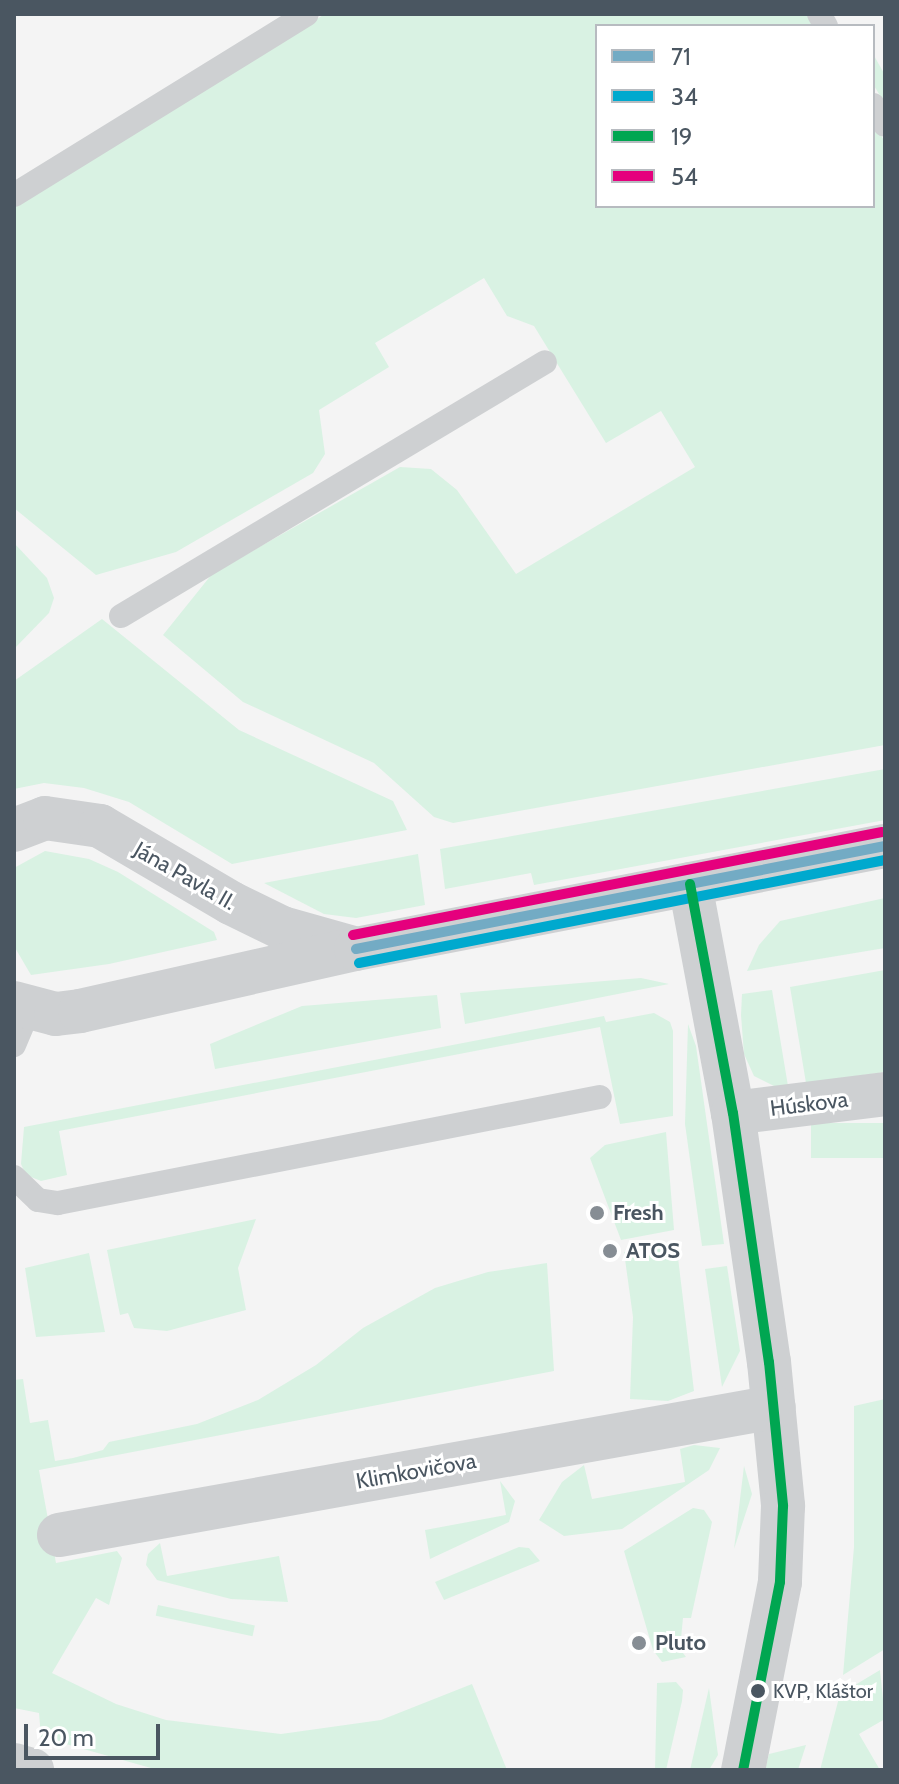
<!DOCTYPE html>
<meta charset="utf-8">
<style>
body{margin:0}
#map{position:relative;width:899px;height:1784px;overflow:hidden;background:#f4f4f4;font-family:Cabin,sans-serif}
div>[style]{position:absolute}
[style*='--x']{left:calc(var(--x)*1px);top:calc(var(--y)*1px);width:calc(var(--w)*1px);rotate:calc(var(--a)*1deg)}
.green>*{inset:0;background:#d9f2e3;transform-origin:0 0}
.lane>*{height:24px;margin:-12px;padding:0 12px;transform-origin:12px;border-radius:12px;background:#ced0d2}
.street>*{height:44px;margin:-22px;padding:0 22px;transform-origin:22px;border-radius:22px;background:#ced0d2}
.bus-1>*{height:10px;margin:-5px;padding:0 5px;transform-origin:5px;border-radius:5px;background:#73abc4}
.bus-2>*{height:10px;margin:-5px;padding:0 5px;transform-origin:5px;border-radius:5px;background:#00a9ce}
.bus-3>*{height:10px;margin:-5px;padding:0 5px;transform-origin:5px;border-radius:5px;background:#00a651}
.bus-4>*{height:10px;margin:-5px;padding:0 5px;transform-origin:5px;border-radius:5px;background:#e5007d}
.dots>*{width:22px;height:22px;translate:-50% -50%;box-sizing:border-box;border:4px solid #fff;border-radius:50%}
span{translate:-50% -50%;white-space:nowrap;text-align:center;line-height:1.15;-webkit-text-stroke:6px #fff;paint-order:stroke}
.bus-label{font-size:20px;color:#4a5661}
.left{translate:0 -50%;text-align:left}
.street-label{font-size:22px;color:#4a5661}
.poi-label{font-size:22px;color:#4a5661;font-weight:700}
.frame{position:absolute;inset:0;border:16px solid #4a5661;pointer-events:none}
.legend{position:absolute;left:595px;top:24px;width:280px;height:184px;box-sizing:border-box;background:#fff;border:2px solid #b7bbc0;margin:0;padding:10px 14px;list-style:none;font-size:24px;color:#4a5661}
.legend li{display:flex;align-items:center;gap:16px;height:40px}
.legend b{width:40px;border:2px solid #b7bbc0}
.scale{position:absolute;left:24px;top:1724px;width:136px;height:36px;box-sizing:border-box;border:4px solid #4a5661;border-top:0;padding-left:10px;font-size:24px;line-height:28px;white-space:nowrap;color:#4a5661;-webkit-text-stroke:6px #fff;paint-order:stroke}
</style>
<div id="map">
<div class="green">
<i style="clip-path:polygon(325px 14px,808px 14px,815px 26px,597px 26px,597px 206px,873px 206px,873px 122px,885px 142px,885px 745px,453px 823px,434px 817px,374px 763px,243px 702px,163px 635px,212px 574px,400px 467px,431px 469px,457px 490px,516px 574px,695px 467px,661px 411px,606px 443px,534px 326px,507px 316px,484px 278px,375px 343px,389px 367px,319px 410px,325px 454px,313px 473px,176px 552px,96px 575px,14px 508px,14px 206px)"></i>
<i style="clip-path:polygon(873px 54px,885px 75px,885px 104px,873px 84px)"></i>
<i style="clip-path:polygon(14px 543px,47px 578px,54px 598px,49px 613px,14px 649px)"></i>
<i style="clip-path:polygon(102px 619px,239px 730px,393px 801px,407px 830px,232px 864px,129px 802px,84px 788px,44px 783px,14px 789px,14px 681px)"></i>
<i style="clip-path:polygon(885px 769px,885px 820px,534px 885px,531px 873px,445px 889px,440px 849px)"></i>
<i style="clip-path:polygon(45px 851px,89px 859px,118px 872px,214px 932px,217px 940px,109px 964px,31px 975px,14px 946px,14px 868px)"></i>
<i style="clip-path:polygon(418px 854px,425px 905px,356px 918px,324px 914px,264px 883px)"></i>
<i style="clip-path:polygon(885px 898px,885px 948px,747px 971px,759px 945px,780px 921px)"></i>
<i style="clip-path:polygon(885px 970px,885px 1072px,806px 1083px,790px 987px)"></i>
<i style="clip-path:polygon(641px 978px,669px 984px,465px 1024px,460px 993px)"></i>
<i style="clip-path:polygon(772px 990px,788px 1086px,776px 1087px,754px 1076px,744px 1054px,741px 1015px,742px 994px)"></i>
<i style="clip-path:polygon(437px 995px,441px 1028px,215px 1069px,210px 1044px,302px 1006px)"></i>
<i style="clip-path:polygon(654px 1013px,670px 1022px,673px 1031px,673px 1116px,620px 1124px,600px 1027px,59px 1131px,67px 1175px,41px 1181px,26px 1175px,21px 1164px,24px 1127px,604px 1016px,606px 1022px)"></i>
<i style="clip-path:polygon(688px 1024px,696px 1046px,724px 1244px,702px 1246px,685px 1124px)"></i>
<i style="left:885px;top:1123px;width:35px;height:74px;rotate:90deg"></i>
<i style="clip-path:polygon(666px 1132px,674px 1230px,621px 1240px,590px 1158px,605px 1145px)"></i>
<i style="clip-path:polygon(256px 1219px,238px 1268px,246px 1310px,167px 1331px,134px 1328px,128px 1313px,120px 1315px,107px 1250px)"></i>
<i style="clip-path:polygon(676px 1241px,694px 1391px,668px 1401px,630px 1399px,633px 1317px,624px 1252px)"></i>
<i style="clip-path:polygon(89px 1253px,105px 1332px,36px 1337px,25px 1268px)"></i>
<i style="clip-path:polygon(547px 1263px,554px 1371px,39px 1470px,56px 1563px,117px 1551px,122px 1558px,109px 1605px,96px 1598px,52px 1673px,116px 1704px,166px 1720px,281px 1734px,381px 1720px,472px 1684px,507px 1770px,158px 1770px,41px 1737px,39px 1713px,14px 1708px,14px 1380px,23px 1379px,30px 1423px,48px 1420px,55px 1461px,73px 1458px,103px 1450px,109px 1442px,197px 1424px,258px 1400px,316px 1365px,363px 1328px,435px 1288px,488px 1272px)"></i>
<i style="clip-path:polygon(727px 1266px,740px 1351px,722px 1387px,705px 1269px)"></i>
<i style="clip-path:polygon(885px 1399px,885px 1649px,843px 1675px,854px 1547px,854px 1406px)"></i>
<i style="clip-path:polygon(694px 1445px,720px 1448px,709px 1470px,622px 1529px,564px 1536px,539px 1520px,562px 1482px,584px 1465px,592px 1499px,685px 1482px,680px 1449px)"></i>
<i style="clip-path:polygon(744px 1466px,752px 1494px,734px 1549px)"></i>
<i style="clip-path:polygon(500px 1481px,515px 1501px,509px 1522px,430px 1559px,425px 1530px,506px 1515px)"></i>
<i style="clip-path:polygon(693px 1508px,704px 1510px,712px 1522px,691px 1618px,683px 1618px,680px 1649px,686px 1657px,662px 1662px,653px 1650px,624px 1551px)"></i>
<i style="clip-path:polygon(160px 1543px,167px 1576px,279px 1556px,288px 1602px,231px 1599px,157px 1580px,146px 1565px,148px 1554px)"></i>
<i style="clip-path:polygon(519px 1547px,529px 1548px,540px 1561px,444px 1600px,435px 1582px)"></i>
<i style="left:158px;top:1605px;width:99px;height:11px;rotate:12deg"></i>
<i style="clip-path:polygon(880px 1670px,885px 1719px,859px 1734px,880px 1770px,820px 1770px,840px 1694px)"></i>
<i style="clip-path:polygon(676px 1682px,683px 1690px,682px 1701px,666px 1770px,655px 1770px,657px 1683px)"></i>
<i style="clip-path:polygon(709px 1688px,718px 1755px,709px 1770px,690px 1770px)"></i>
<i style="clip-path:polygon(806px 1745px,798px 1770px,765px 1770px,769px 1754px)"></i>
</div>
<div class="lane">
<i style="--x:819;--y:14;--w:14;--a:60"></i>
<i style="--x:873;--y:105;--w:23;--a:59"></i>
<i style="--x:14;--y:195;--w:344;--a:-31.7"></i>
<i style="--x:121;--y:616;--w:494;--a:-30.9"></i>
<i style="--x:14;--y:1045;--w:38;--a:-67"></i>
<i style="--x:14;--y:1177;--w:33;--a:44"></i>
<i style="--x:38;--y:1200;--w:20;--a:9"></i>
<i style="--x:58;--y:1203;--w:552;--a:-11.07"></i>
</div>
<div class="street">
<i style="--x:14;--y:830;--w:33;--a:-21"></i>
<i style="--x:45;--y:818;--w:56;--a:8.3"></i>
<i style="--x:100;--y:826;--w:152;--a:30.4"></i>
<i style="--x:231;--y:903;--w:57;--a:26.1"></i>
<i style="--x:282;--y:928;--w:71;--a:15.6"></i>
<i style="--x:690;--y:884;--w:233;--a:79.4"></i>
<i style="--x:733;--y:1113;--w:252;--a:81.8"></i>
<i style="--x:769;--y:1362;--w:145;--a:84.4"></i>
<i style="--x:783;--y:1506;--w:76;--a:92.3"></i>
<i style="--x:780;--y:1582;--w:192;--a:101.1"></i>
<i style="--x:14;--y:1003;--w:43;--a:14.7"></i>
<i style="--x:56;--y:1014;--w:24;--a:-7"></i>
<i style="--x:80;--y:1011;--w:283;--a:-12.7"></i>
<i style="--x:356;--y:949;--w:539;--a:-11.02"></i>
<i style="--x:733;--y:1113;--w:153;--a:-7.1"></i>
<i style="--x:59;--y:1535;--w:726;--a:-10.15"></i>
<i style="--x:14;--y:1765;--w:19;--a:16"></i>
</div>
<div class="bus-1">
<i style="--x:356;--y:949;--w:539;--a:-11.02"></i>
</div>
<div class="bus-2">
<i style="--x:359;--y:963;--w:536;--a:-11.08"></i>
</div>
<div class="bus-3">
<i style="--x:690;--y:884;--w:233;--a:79.4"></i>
<i style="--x:733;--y:1113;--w:252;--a:81.8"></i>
<i style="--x:769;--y:1362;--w:145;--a:84.4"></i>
<i style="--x:783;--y:1506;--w:76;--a:92.3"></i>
<i style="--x:780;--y:1582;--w:192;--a:101.1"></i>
</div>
<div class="bus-4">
<i style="--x:353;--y:935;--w:539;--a:-11.02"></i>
</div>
<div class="dots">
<i style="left:597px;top:1213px;background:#868d94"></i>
<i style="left:610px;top:1251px;background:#868d94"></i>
<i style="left:639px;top:1643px;background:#868d94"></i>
<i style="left:758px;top:1691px;background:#4a5661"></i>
</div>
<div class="bus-label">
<span class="left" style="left:773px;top:1691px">KVP, Kláštor</span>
</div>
<div class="street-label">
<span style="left:185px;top:876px;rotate:30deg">Jána Pavla II.</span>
<span style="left:809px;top:1104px;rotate:-7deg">Húskova</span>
<span style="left:416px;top:1471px;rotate:-10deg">Klimkovičova</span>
</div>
<div class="poi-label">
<span class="left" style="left:613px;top:1213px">Fresh</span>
<span class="left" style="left:626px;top:1251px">ATOS</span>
<span class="left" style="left:655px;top:1643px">Pluto</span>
</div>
<div class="frame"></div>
<ul class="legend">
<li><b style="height:10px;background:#73abc4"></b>71</li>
<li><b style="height:10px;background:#00a9ce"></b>34</li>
<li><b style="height:10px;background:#00a651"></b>19</li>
<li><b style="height:10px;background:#e5007d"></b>54</li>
</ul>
<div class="scale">20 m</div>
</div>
